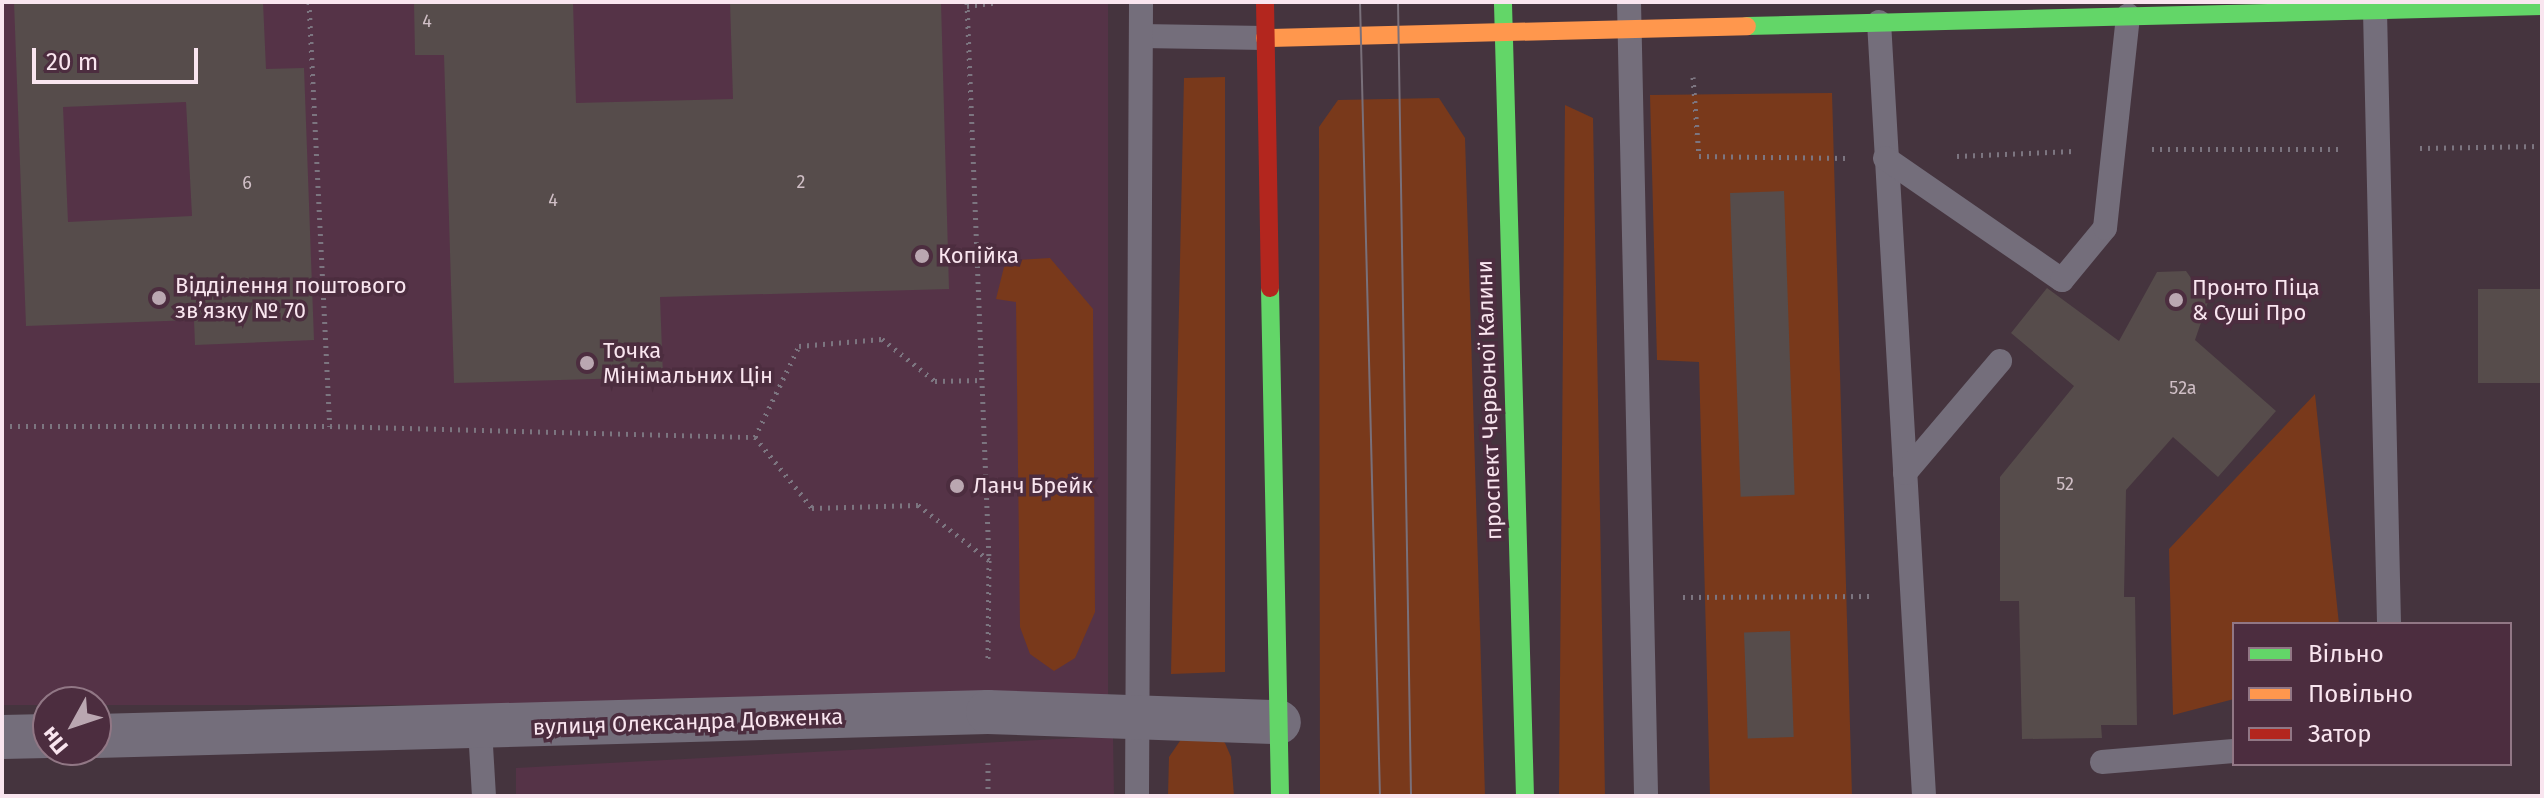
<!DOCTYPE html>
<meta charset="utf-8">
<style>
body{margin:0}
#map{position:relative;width:2544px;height:798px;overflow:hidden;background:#45343e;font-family:"Fira Sans",sans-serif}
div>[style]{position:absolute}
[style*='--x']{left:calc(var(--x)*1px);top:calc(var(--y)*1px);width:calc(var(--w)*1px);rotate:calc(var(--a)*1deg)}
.built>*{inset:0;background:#553347;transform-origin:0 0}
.green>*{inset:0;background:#79391b}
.building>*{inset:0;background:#564c4b;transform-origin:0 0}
.path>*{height:5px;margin-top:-2.5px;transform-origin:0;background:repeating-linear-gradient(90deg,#7c7580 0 2px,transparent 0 8px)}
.lane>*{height:24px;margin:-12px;padding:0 12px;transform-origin:12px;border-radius:12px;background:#746e7b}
.street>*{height:44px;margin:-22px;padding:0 22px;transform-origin:22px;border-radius:22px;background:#746e7b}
.fast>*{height:18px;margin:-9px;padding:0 9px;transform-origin:9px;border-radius:9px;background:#63d668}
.slow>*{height:18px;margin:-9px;padding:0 9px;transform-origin:9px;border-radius:9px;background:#ff974d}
.jam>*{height:18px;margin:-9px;padding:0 9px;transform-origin:9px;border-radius:9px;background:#b3261e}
.tram>*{height:2px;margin:-1px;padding:0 1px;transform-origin:1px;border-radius:1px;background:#79707a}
.dots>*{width:22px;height:22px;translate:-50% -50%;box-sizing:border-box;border:4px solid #4c2d3f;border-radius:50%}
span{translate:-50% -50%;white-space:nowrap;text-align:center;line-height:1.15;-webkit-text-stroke:7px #4c2d3f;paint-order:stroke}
.number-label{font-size:18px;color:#d0bfc6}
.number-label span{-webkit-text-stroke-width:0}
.poi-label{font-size:22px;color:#f9e5ef}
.left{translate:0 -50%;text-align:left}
.street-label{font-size:22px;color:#f9e5ef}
.frame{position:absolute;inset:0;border:4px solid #f9e5ef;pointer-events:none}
.legend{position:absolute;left:2232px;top:622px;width:280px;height:144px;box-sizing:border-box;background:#4c2d3f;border:2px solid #917785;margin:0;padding:10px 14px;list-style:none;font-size:24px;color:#f9e5ef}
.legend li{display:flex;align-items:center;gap:16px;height:40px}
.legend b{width:40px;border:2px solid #917785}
.north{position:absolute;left:32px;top:686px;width:80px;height:80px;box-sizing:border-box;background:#4c2d3f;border:2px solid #917785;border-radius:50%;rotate:230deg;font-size:22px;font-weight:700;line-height:32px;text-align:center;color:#f9e5ef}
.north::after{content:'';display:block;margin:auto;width:28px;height:36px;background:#baa7b1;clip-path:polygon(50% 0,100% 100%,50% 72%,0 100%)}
.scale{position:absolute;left:32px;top:48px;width:166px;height:36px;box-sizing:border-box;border:4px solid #f9e5ef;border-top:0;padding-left:10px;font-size:24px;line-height:28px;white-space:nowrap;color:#f9e5ef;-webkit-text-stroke:6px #4c2d3f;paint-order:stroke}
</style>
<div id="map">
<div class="built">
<i style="left:2px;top:2px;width:1106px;height:703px"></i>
<i style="clip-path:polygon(1113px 736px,1114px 796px,516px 796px,516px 768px)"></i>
</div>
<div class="green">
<i style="clip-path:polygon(1225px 77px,1225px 672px,1171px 674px,1184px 78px)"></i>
<i style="clip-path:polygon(1832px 93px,1852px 796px,1710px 796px,1699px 362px,1657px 360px,1650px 95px)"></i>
<i style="clip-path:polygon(1439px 98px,1465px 138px,1485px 796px,1320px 796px,1319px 127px,1338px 100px)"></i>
<i style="clip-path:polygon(1565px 105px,1593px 118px,1605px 796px,1559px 796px)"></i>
<i style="clip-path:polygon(1050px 258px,1093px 309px,1095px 612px,1075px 658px,1054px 671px,1030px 654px,1020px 627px,1016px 302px,996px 299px,1004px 267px,1017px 260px)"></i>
<i style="clip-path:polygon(2315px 394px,2339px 624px,2234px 624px,2234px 699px,2173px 715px,2169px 549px)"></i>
<i style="clip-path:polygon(1182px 738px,1219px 738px,1225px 743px,1231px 757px,1234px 796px,1168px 796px,1169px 757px)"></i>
</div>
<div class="building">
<i style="clip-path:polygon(evenodd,14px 2px,263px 2px,266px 69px,304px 68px,314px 340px,195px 345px,194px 320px,26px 326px,14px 2px,186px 102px,192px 216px,68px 222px,63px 107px,186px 102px)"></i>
<i style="clip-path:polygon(414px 2px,573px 2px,576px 103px,733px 99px,730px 2px,941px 2px,949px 289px,660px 297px,663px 377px,454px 383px,444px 55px,415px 55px)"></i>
<i style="left:1784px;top:191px;width:304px;height:54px;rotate:88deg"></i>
<i style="clip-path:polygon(2186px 271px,2208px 302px,2195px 340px,2276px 411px,2218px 477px,2173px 437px,2126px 490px,2124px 597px,2135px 597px,2137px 725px,2101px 725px,2102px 738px,2022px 739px,2019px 601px,2000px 601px,2000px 477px,2074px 386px,2011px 333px,2047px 288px,2119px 341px,2157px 272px)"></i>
<i style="left:2542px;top:289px;width:94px;height:64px;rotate:90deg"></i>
<i style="left:1790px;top:631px;width:106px;height:46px;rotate:88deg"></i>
</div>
<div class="path">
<i style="--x:309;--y:2;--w:425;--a:87.2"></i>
<i style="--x:967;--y:2;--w:558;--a:87.74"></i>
<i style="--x:989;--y:560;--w:101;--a:90.6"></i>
<i style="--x:967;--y:6;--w:31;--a:-7"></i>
<i style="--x:1693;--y:77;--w:79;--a:85.7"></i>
<i style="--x:1699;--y:156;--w:147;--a:0.8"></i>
<i style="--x:2420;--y:148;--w:122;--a:-0.9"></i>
<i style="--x:2152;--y:149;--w:186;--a:0"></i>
<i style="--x:1957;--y:156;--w:117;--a:-2.4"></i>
<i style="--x:2;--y:426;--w:328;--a:0"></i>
<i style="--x:330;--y:426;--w:425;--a:1.5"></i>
<i style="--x:755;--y:437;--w:91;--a:51.2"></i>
<i style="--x:812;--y:508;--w:106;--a:-1.6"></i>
<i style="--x:918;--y:505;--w:90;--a:37.8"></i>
<i style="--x:755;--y:437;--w:101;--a:-64.2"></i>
<i style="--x:799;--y:346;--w:83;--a:-4.8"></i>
<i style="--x:882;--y:339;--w:68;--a:38.4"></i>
<i style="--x:935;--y:381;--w:47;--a:-1.2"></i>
<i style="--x:1683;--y:597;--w:190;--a:-0.3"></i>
<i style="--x:988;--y:763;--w:33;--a:90"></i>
</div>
<div class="lane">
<i style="--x:1629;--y:2;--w:794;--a:88.77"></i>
<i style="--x:2375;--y:11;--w:613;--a:88.69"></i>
<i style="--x:1879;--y:22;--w:775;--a:86.67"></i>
<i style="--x:1141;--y:36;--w:124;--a:0.9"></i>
<i style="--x:1885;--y:158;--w:215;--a:34.6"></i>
<i style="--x:2062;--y:280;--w:67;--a:-50.4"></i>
<i style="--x:2105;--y:228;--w:214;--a:-83.8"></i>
<i style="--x:1905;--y:473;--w:147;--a:-49.7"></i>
<i style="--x:480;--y:729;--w:67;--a:86.6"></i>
<i style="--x:2102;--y:762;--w:132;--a:-4.8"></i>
<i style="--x:1137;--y:796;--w:794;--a:-89.71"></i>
</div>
<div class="street">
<i style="--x:96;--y:736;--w:892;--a:-1.54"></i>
<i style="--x:988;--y:712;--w:291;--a:2"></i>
<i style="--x:2;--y:737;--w:46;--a:-1.2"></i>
</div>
<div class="fast">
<i style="--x:1503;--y:4;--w:792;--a:88.41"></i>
<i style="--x:1747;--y:26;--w:795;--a:-1.44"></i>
<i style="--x:1270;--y:288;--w:508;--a:88.87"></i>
</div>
<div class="slow">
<i style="--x:1265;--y:38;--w:482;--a:-1.4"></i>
</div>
<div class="jam">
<i style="--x:1265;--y:2;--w:286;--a:89"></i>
</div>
<div class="tram">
<i style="--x:1360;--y:2;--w:794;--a:88.56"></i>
<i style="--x:1398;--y:2;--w:794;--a:89.06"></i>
</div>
<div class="dots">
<i style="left:922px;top:256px;background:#baa7b1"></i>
<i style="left:159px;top:298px;background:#baa7b1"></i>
<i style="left:2176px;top:300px;background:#baa7b1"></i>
<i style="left:587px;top:363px;background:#baa7b1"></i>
<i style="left:957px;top:486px;background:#baa7b1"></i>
</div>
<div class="number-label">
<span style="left:427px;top:21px">4</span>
<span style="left:801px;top:182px">2</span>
<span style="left:247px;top:183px">6</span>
<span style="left:553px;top:200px">4</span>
<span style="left:2183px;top:388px">52а</span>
<span style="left:2065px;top:484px">52</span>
</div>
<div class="poi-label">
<span class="left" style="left:938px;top:256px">Копійка</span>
<span class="left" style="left:175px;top:298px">Відділення поштового<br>зв’язку № 70</span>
<span class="left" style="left:2192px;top:300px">Пронто Піца<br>&amp; Суші Про</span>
<span class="left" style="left:603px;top:363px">Точка<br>Мінімальних Цін</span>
<span class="left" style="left:973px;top:486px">Ланч Брейк</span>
</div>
<div class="street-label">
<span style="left:1489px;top:400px;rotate:-92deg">проспект Червоної Калини</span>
<span style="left:688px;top:722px;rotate:-2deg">вулиця Олександра Довженка</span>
</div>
<div class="frame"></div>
<ul class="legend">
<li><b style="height:10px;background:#63d668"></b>Вільно</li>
<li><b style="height:10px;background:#ff974d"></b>Повільно</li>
<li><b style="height:10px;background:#b3261e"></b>Затор</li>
</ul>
<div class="north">Пн</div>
<div class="scale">20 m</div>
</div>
